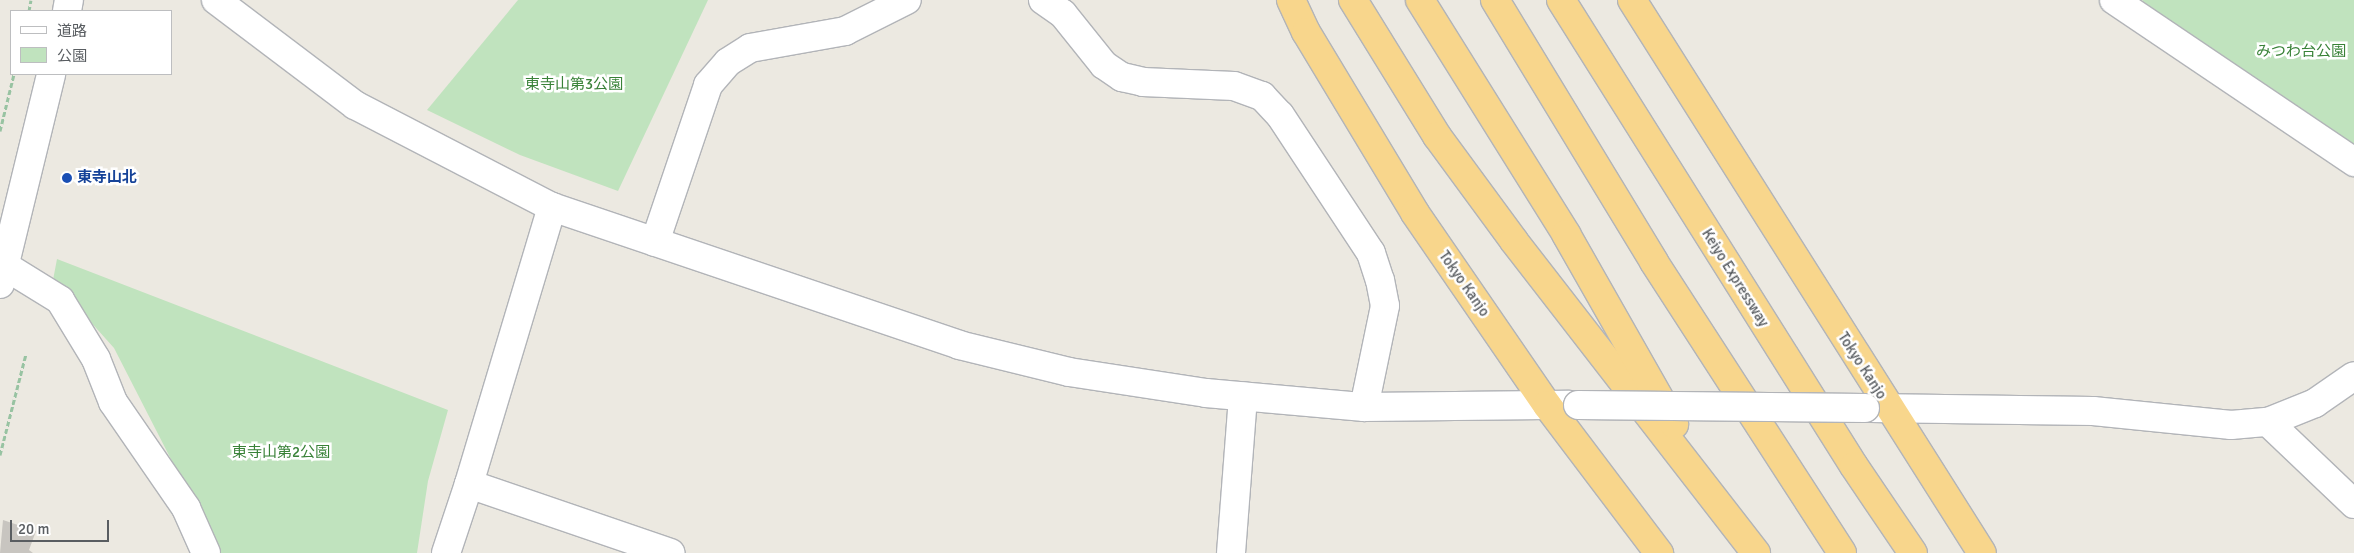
<!DOCTYPE html>
<meta charset="utf-8">
<style>
body{margin:0}
#map{position:relative;width:2354px;height:553px;overflow:hidden;background:#ece9e1;font-family:Signika,"Noto Sans JP",sans-serif}
div>[style]{position:absolute}
[style*='--x']{left:calc(var(--x)*1px);top:calc(var(--y)*1px);width:calc(var(--w)*1px);rotate:calc(var(--a)*1deg)}
.green>*{inset:0;background:#c0e3be}
.building>*{inset:0;background:#c8c5c0}
.path>*{height:3px;margin-top:-1.5px;transform-origin:0;background:repeating-linear-gradient(90deg,#98c3a2 0 5px,transparent 0 7.5px)}
.roads{filter:drop-shadow(1px 0 #b2b4b8) drop-shadow(-1px 0 #b2b4b8) drop-shadow(0 1px #b2b4b8) drop-shadow(0 -1px #b2b4b8)}
.minor>*{height:28px;margin:-14px;padding:0 14px;transform-origin:14px;border-radius:14px;background:#fff}
.highway>*{height:28px;margin:-14px;padding:0 14px;transform-origin:14px;border-radius:14px;background:#f8d68c}
.bridges{filter:drop-shadow(1px 0 #b2b4b8) drop-shadow(-1px 0 #b2b4b8) drop-shadow(0 1px #b2b4b8) drop-shadow(0 -1px #b2b4b8)}
.minor-bridge>*{height:28px;margin:-14px;padding:0 14px;transform-origin:14px;border-radius:14px;background:#fff}
.dots>*{width:14px;height:14px;translate:-50% -50%;box-sizing:border-box;border:2px solid #fff;border-radius:50%}
span{translate:-50% -50%;white-space:nowrap;text-align:center;line-height:1.15;-webkit-text-stroke:5px #fff;paint-order:stroke}
.park-label{font-size:15px;color:#398238}
.transit-label{font-size:15px;color:#164399;font-weight:700}
.left{translate:0 -50%;text-align:left}
.street-label{font-size:15px;color:#595d61}
.legend{position:absolute;left:10px;top:10px;width:162px;height:65px;box-sizing:border-box;background:#fff;border:1px solid #bdbec0;margin:0;padding:6px 9px;list-style:none;font-size:15px;color:#595d61}
.legend li{display:flex;align-items:center;gap:10px;height:25px}
.legend b{width:25px;border:1px solid #bdbec0}
.scale{position:absolute;left:10px;top:520px;width:99px;height:22px;box-sizing:border-box;border:2px solid #595d61;border-top:0;padding-left:6px;font-size:15px;line-height:18px;white-space:nowrap;color:#595d61;-webkit-text-stroke:4px #fff;paint-order:stroke}
</style>
<div id="map">
<div class="green">
<i style="clip-path:polygon(518px 0,708px 0,618px 191px,520px 155px,427px 110px)"></i>
<i style="clip-path:polygon(2143px 0,2354px 0,2354px 150px,2139px 5px)"></i>
<i style="clip-path:polygon(57px 259px,448px 410px,428px 481px,417px 553px,219px 553px,114px 348px,53px 280px)"></i>
</div>
<div class="building">
<i style="clip-path:polygon(3px 520px,36px 531px,29px 550px,33px 553px,0 553px)"></i>
</div>
<div class="path">
<i style="--x:29;--y:11;--w:11;--a:-80"></i>
<i style="--x:0;--y:131;--w:59;--a:-76.2"></i>
<i style="--x:0;--y:455;--w:104;--a:-75.6"></i>
</div>
<div class="roads">
<div class="minor">
<i style="--x:216;--y:0;--w:174;--a:37.1"></i>
<i style="--x:355;--y:105;--w:222;--a:27.4"></i>
<i style="--x:552;--y:207;--w:430;--a:18.7"></i>
<i style="--x:959;--y:345;--w:113;--a:13.8"></i>
<i style="--x:1069;--y:372;--w:139;--a:8.7"></i>
<i style="--x:1206;--y:393;--w:159;--a:5.1"></i>
<i style="--x:1364;--y:407;--w:205;--a:-0.6"></i>
<i style="--x:1043;--y:0;--w:24;--a:35"></i>
<i style="--x:1063;--y:14;--w:65;--a:51.2"></i>
<i style="--x:1104;--y:65;--w:22;--a:34"></i>
<i style="--x:1122;--y:77;--w:22;--a:13"></i>
<i style="--x:1143;--y:82;--w:91;--a:2.5"></i>
<i style="--x:1234;--y:86;--w:30;--a:20"></i>
<i style="--x:1262;--y:96;--w:26;--a:47"></i>
<i style="--x:1280;--y:115;--w:165;--a:56.6"></i>
<i style="--x:1371;--y:253;--w:28;--a:72"></i>
<i style="--x:1380;--y:280;--w:26;--a:79"></i>
<i style="--x:1385;--y:306;--w:103;--a:101.7"></i>
<i style="--x:2114;--y:0;--w:290;--a:34"></i>
<i style="--x:67;--y:11;--w:11;--a:-80"></i>
<i style="--x:552;--y:207;--w:289;--a:106.7"></i>
<i style="--x:469;--y:484;--w:213;--a:18.9"></i>
<i style="--x:655;--y:242;--w:166;--a:-71.3"></i>
<i style="--x:708;--y:85;--w:30;--a:-49"></i>
<i style="--x:728;--y:62;--w:26;--a:-32"></i>
<i style="--x:750;--y:48;--w:97;--a:-10.1"></i>
<i style="--x:845;--y:31;--w:69;--a:-26.6"></i>
<i style="--x:5;--y:266;--w:65;--a:31.7"></i>
<i style="--x:60;--y:300;--w:69;--a:58.6"></i>
<i style="--x:96;--y:359;--w:46;--a:68.4"></i>
<i style="--x:113;--y:402;--w:129;--a:55.4"></i>
<i style="--x:186;--y:508;--w:49;--a:66"></i>
<i style="--x:0;--y:284;--w:216;--a:-76.3"></i>
<i style="--x:1871;--y:408;--w:222;--a:0.8"></i>
<i style="--x:2093;--y:411;--w:139;--a:5.8"></i>
<i style="--x:2231;--y:425;--w:37;--a:-5"></i>
<i style="--x:2268;--y:422;--w:51;--a:-22"></i>
<i style="--x:2315;--y:403;--w:47;--a:-34.7"></i>
<i style="--x:2268;--y:422;--w:119;--a:43.6"></i>
<i style="--x:446;--y:553;--w:73;--a:-71.6"></i>
<i style="--x:1231;--y:553;--w:157;--a:-85.6"></i>
</div>
<div class="highway">
<i style="--x:1291;--y:0;--w:35;--a:65"></i>
<i style="--x:1306;--y:32;--w:211;--a:58.9"></i>
<i style="--x:1415;--y:213;--w:233;--a:55.5"></i>
<i style="--x:1547;--y:405;--w:186;--a:52.9"></i>
<i style="--x:1353;--y:0;--w:160;--a:58.3"></i>
<i style="--x:1437;--y:136;--w:130;--a:53.7"></i>
<i style="--x:1514;--y:241;--w:395;--a:52.2"></i>
<i style="--x:1420;--y:0;--w:276;--a:58"></i>
<i style="--x:1566;--y:234;--w:219;--a:60.4"></i>
<i style="--x:1495;--y:0;--w:306;--a:58.7"></i>
<i style="--x:1654;--y:262;--w:346;--a:57.1"></i>
<i style="--x:1561;--y:0;--w:550;--a:57.84"></i>
<i style="--x:1854;--y:466;--w:105;--a:55.9"></i>
<i style="--x:1632;--y:0;--w:654;--a:57.67"></i>
</div>
</div>
<div class="bridges">
<div class="minor-bridge">
<i style="--x:1578;--y:405;--w:287;--a:0.6"></i>
</div>
</div>
<div class="dots">
<i style="left:67px;top:178px;background:#1a4fb4"></i>
</div>
<div class="park-label">
<span style="left:2301px;top:52px">みつわ台公園</span>
<span style="left:574px;top:85px">東寺山第3公園</span>
<span style="left:281px;top:453px">東寺山第2公園</span>
</div>
<div class="transit-label">
<span class="left" style="left:77px;top:178px">東寺山北</span>
</div>
<div class="street-label">
<span style="left:1735px;top:278px;rotate:58deg">Keiyo Expressway</span>
<span style="left:1464px;top:284px;rotate:55deg">Tokyo Kanjo</span>
<span style="left:1862px;top:366px;rotate:57deg">Tokyo Kanjo</span>
</div>
<ul class="legend">
<li><b style="height:6px;background:#fff"></b>道路</li>
<li><b style="height:14px;background:#c0e3be"></b>公園</li>
</ul>
<div class="scale">20 m</div>
</div>
